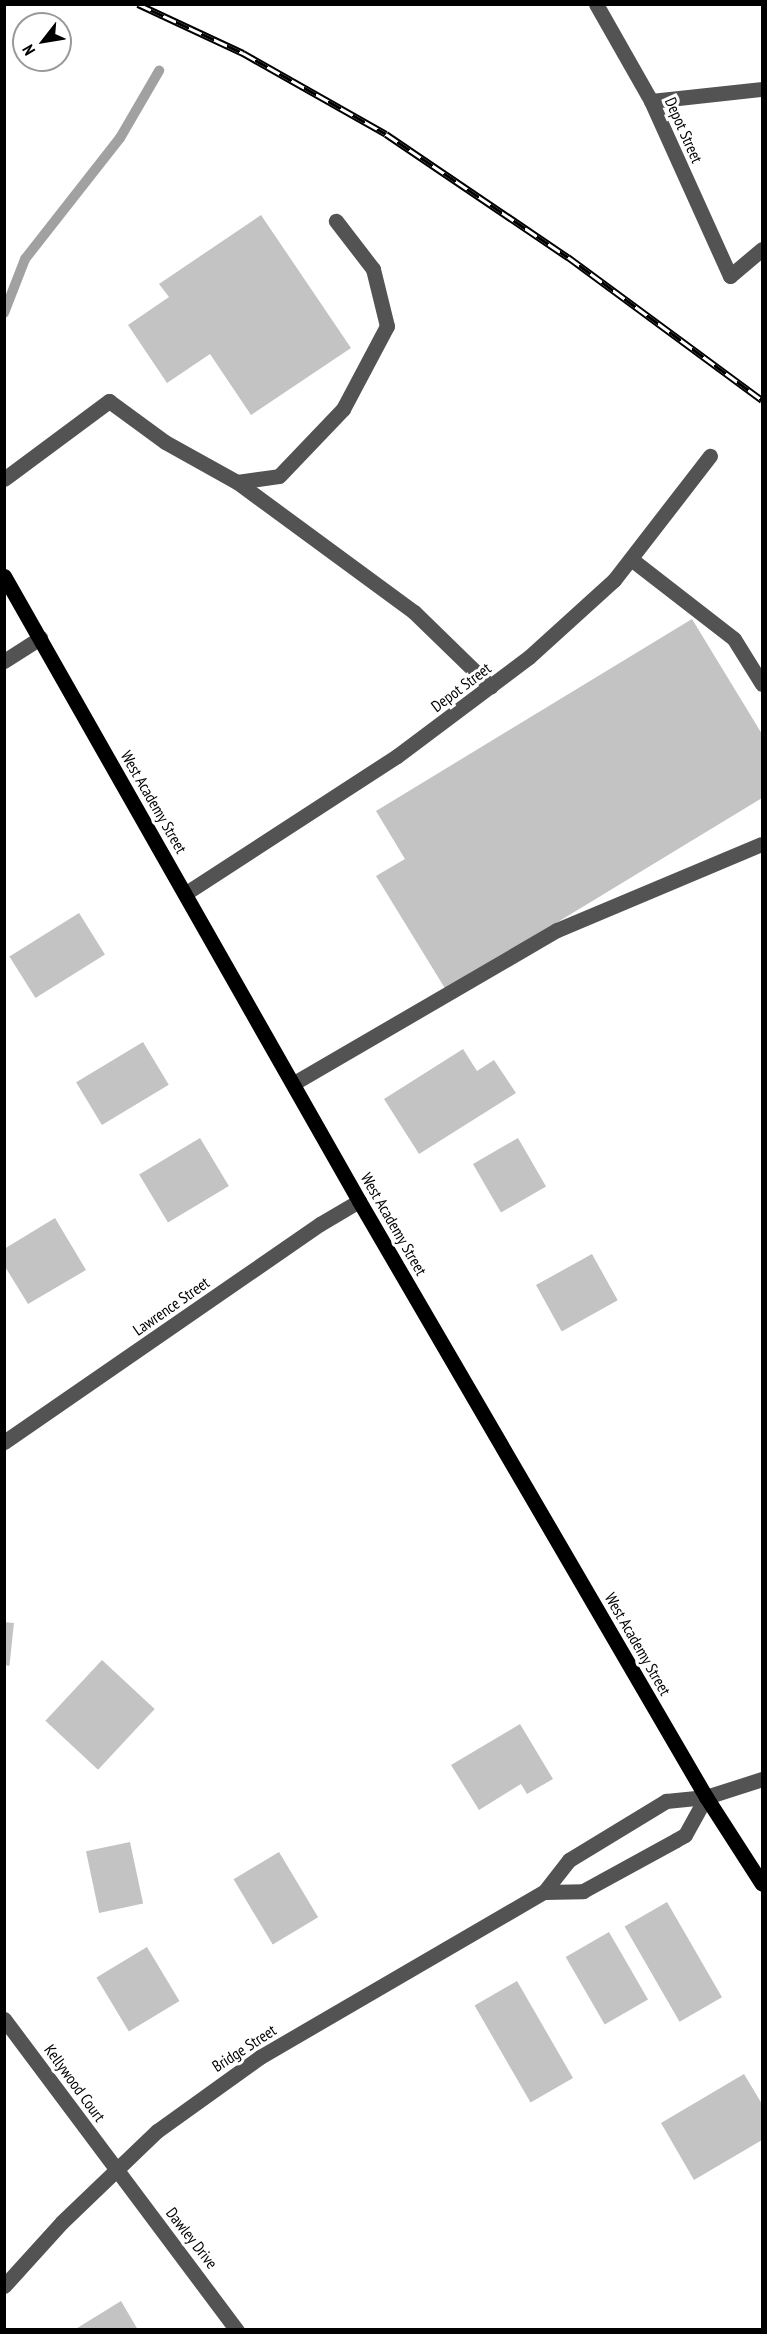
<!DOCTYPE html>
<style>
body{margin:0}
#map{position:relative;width:767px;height:2334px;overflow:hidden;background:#fff;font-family:"PT Sans Narrow",sans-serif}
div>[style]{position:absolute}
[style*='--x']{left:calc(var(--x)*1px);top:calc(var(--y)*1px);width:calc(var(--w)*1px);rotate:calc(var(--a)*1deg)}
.stream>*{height:10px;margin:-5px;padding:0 5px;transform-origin:5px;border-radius:5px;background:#a1a1a1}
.building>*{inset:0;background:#c3c3c3;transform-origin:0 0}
.minor>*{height:15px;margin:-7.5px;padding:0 7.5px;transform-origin:7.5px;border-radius:7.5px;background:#535353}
.major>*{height:15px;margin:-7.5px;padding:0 7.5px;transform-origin:7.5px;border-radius:7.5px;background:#000}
.rail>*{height:7px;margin-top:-3.5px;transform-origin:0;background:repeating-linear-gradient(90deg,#fff 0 14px,#000 0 28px);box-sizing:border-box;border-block:2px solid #000}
span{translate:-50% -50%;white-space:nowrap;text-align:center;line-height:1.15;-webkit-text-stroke:6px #fff;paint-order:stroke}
.street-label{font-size:16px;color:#000}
.frame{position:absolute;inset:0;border:6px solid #000;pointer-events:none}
.north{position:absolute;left:12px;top:12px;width:60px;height:60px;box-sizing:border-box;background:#fff;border:2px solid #999;border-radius:50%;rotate:239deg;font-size:16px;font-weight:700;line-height:24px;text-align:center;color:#000}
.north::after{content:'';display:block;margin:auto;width:21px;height:27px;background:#000;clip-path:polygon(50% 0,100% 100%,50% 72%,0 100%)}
</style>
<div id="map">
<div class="stream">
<i style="--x:4;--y:313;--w:58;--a:-68.7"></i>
<i style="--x:25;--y:259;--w:154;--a:-51.9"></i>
<i style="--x:120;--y:138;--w:78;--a:-59.8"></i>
</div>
<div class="building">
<i style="clip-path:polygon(261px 215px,351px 348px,251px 415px,210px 354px,167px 383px,128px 325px,169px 297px,159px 284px)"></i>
<i style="clip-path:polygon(692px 619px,762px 734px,762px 798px,446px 990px,376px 876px,405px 859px,376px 811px)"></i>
<i style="left:79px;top:913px;width:49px;height:82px;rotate:58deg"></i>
<i style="left:143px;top:1042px;width:50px;height:78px;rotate:59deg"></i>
<i style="clip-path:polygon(463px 1049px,477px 1071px,494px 1060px,516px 1093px,419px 1154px,384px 1099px)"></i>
<i style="left:200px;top:1138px;width:56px;height:71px;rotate:59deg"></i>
<i style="left:518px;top:1138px;width:56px;height:52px;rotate:60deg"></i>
<i style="clip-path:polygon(55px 1218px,86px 1270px,28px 1304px,4px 1265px,4px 1249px)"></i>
<i style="left:592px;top:1254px;width:53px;height:64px;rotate:61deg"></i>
<i style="left:4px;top:1622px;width:10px;height:43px;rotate:6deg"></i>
<i style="left:102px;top:1660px;width:72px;height:83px;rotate:43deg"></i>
<i style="clip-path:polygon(520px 1724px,553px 1779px,527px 1794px,521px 1784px,479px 1810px,451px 1765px)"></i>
<i style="left:130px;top:1842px;width:63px;height:45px;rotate:78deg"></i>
<i style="left:279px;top:1852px;width:76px;height:53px;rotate:59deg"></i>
<i style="left:667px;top:1902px;width:110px;height:49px;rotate:60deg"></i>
<i style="left:609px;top:1932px;width:78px;height:50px;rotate:60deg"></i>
<i style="left:147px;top:1947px;width:63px;height:59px;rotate:59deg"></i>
<i style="left:517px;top:1981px;width:112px;height:49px;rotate:60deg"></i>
<i style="clip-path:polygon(744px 2074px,762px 2104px,762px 2140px,694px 2180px,661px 2123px)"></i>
<i style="clip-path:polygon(121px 2301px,138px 2330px,74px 2330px)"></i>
</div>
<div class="minor">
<i style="--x:596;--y:4;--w:112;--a:60.4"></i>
<i style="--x:651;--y:101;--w:192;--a:65.7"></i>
<i style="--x:730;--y:276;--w:42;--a:-40.2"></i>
<i style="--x:651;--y:101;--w:112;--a:-6.2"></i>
<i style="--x:4;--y:479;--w:131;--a:-36.6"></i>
<i style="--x:109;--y:401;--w:69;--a:36.2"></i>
<i style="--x:165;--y:442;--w:82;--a:29.1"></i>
<i style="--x:237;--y:482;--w:42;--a:-8.1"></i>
<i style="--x:279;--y:476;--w:93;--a:-46.3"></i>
<i style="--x:343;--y:409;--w:94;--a:-62.1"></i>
<i style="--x:387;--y:326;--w:59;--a:-103.8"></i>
<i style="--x:373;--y:269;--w:61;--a:-127.6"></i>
<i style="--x:237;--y:482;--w:220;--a:36.3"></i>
<i style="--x:414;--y:612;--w:107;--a:44.2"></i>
<i style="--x:631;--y:559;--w:130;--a:37.8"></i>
<i style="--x:734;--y:639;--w:53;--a:58.1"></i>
<i style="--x:4;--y:661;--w:43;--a:-32.6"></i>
<i style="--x:186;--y:893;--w:252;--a:-33"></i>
<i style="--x:397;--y:756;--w:165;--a:-36.9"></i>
<i style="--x:529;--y:657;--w:115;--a:-42.2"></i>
<i style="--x:614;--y:580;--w:157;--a:-52.3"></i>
<i style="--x:294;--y:1083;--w:304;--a:-30.2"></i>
<i style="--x:557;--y:930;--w:222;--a:-22.8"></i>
<i style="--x:4;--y:1442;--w:384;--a:-34.6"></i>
<i style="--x:320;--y:1224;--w:45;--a:-30.5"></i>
<i style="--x:544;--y:1892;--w:39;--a:-1"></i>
<i style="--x:583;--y:1891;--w:106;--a:-28.7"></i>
<i style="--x:676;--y:1840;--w:10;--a:-29"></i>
<i style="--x:685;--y:1835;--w:43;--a:-61.1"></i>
<i style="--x:4;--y:2019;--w:389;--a:53.2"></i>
<i style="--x:4;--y:2286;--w:86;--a:-47.8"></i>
<i style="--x:62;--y:2222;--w:132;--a:-43.8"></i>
<i style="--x:157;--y:2131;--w:127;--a:-35.7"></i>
<i style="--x:260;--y:2057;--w:328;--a:-30.2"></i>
<i style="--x:544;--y:1892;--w:41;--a:-52"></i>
<i style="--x:569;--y:1860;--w:114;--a:-31.3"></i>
<i style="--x:666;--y:1801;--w:40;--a:-5.7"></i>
<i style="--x:706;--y:1797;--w:59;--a:-17.8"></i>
</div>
<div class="major">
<i style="--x:4;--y:576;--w:719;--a:60.4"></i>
<i style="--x:359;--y:1201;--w:690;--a:59.79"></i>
<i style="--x:706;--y:1797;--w:103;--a:57.2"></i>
</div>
<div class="rail">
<i style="--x:138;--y:4;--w:116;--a:25"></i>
<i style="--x:243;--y:53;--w:164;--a:29.5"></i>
<i style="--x:386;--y:134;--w:220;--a:34.1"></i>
<i style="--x:568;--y:257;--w:241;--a:36.4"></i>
</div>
<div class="street-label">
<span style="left:684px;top:130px;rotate:66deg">Depot Street</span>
<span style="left:461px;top:687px;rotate:-37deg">Depot Street</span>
<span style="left:154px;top:802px;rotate:60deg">West Academy Street</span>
<span style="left:394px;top:1224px;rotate:60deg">West Academy Street</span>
<span style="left:171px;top:1306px;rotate:-35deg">Lawrence Street</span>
<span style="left:638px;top:1644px;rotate:60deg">West Academy Street</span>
<span style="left:244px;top:2048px;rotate:-33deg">Bridge Street</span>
<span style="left:75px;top:2083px;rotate:54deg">Kellywood Court</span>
<span style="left:192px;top:2238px;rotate:52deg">Dawley Drive</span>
</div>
<div class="frame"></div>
<div class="north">N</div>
</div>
